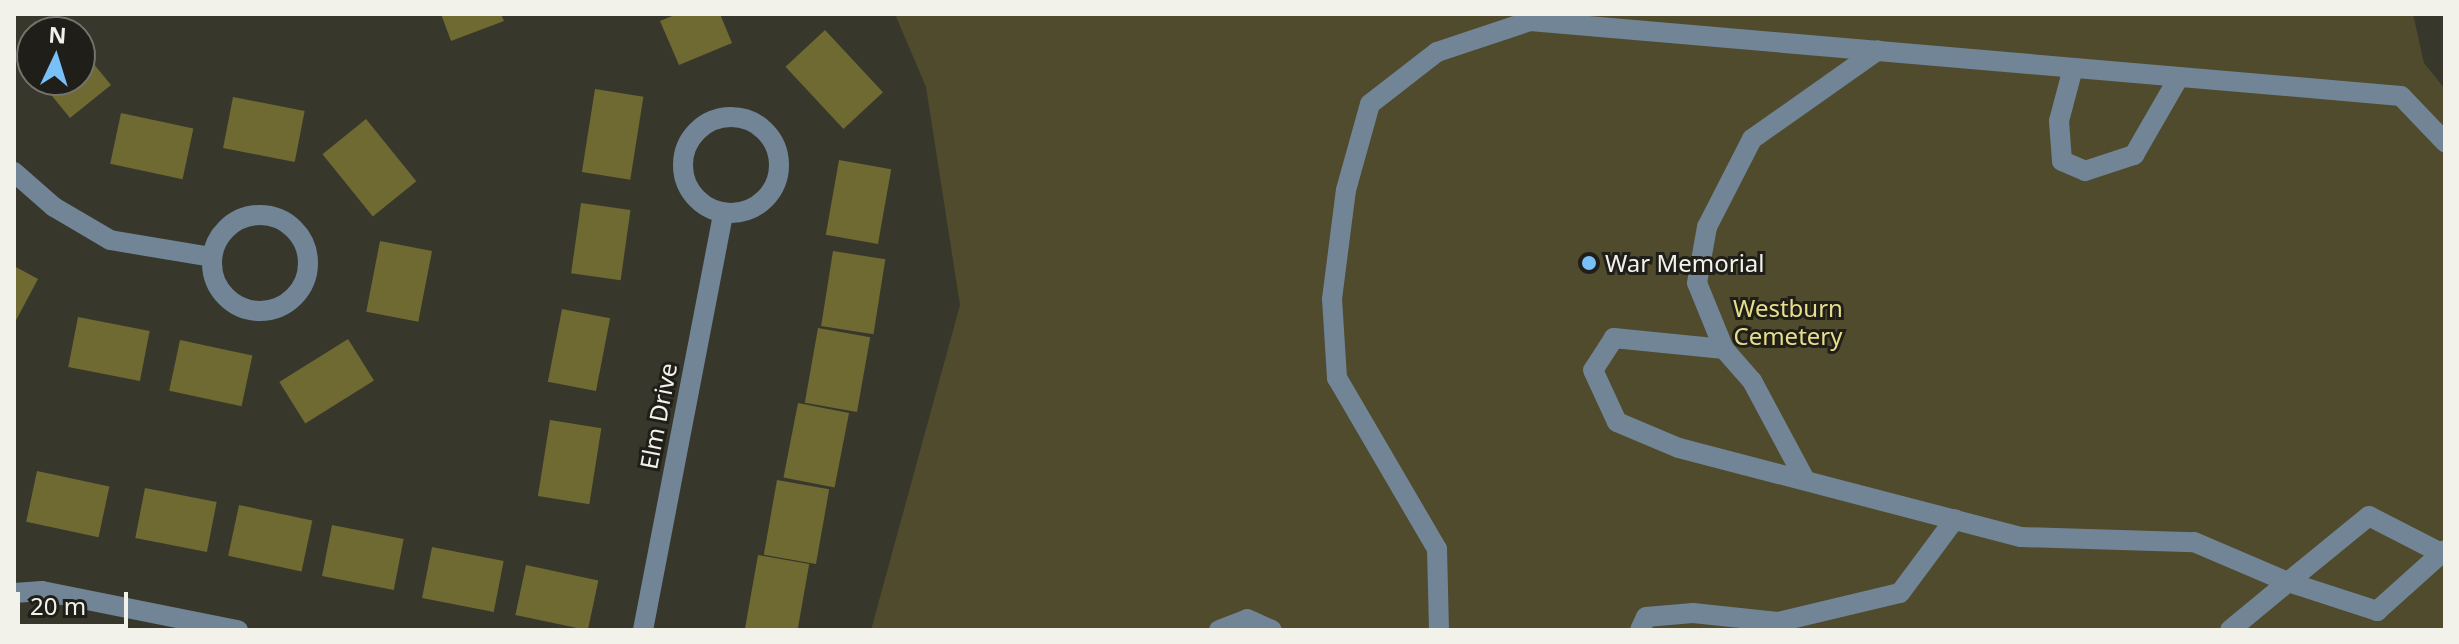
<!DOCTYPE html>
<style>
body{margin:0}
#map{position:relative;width:2459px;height:644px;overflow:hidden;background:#38372c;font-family:"Noto Sans",sans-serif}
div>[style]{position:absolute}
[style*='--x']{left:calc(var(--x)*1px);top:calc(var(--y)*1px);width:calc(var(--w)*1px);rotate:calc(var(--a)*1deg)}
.green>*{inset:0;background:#4f4b2c}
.building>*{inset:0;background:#6f6932;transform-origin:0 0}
.minor>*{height:20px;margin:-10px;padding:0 10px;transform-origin:10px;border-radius:10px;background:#718596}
.minor>.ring{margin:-10px;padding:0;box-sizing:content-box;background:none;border:20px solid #718596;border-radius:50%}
.dots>*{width:22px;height:22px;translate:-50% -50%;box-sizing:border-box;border:4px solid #1f1e19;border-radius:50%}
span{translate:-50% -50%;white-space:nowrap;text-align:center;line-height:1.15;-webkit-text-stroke:6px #1f1e19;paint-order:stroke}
.poi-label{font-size:24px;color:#f2f1ea}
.left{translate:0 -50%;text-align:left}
.park-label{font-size:24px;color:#e8de8a}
.street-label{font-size:24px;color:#f2f1ea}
.frame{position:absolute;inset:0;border:16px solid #f2f1ea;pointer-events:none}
.north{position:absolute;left:16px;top:16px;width:80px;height:80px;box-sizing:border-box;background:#1f1e19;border:2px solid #73726d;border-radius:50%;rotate:4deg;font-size:22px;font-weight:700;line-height:32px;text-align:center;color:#f2f1ea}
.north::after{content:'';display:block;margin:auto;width:28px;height:36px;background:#79bff8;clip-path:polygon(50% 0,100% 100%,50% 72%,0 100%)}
.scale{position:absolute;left:16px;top:592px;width:112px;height:36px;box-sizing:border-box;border:4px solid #f2f1ea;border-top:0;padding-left:10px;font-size:24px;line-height:28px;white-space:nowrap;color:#f2f1ea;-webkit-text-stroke:6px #1f1e19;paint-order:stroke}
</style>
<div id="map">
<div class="green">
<i style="clip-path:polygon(895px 14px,2413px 14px,2424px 63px,2445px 89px,2445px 630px,871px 630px,960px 305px,926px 87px)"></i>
</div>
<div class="building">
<i style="clip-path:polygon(441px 14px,501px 14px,504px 21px,451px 41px)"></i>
<i style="clip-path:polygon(677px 14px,720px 14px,732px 43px,679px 65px,660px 21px)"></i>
<i style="left:825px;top:30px;width:85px;height:54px;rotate:47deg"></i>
<i style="clip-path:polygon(80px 47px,111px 85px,70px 118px,39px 80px,80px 80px)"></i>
<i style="left:595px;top:89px;width:49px;height:84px;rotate:9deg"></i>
<i style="left:233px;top:97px;width:73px;height:52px;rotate:11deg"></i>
<i style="left:121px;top:113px;width:74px;height:52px;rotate:12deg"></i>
<i style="left:366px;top:119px;width:80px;height:56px;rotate:51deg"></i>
<i style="left:839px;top:160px;width:53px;height:76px;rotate:10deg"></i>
<i style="left:581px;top:203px;width:50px;height:71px;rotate:8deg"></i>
<i style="left:380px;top:241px;width:53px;height:72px;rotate:11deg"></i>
<i style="left:833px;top:251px;width:53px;height:76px;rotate:9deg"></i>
<i style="clip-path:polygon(14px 266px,38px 279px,14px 324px)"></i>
<i style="left:562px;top:309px;width:49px;height:74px;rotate:11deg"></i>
<i style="left:78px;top:317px;width:73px;height:51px;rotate:11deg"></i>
<i style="left:818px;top:328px;width:53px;height:76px;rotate:10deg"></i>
<i style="left:348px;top:339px;width:49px;height:81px;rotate:58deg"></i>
<i style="left:180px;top:340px;width:74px;height:52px;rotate:12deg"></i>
<i style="left:798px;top:403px;width:52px;height:76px;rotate:11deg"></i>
<i style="left:550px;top:420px;width:52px;height:77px;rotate:9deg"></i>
<i style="left:37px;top:471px;width:74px;height:52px;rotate:12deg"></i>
<i style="left:777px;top:480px;width:53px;height:76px;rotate:10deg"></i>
<i style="left:145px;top:488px;width:73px;height:51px;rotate:11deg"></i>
<i style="left:239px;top:505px;width:75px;height:52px;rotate:12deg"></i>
<i style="left:332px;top:525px;width:73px;height:52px;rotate:11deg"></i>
<i style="left:432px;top:547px;width:73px;height:52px;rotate:11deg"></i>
<i style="left:758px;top:555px;width:52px;height:76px;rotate:10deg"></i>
<i style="left:526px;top:565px;width:74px;height:51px;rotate:12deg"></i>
</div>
<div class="minor">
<i style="--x:2073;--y:68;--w:55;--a:104.8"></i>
<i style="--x:2059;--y:121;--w:40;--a:85.7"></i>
<i style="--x:2062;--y:161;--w:25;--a:23"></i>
<i style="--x:2085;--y:171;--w:52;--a:-18.1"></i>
<i style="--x:2134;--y:155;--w:90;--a:-60"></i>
<i class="ring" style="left:683px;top:117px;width:76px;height:76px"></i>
<i style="--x:14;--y:172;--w:53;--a:41.2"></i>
<i style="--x:54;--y:207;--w:65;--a:30.5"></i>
<i style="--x:110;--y:240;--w:103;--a:9.5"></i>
<i class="ring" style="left:212px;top:215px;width:76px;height:76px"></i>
<i style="--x:1724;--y:349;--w:111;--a:-174.3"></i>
<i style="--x:1614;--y:338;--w:38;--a:123"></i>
<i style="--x:1593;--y:370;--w:57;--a:65.2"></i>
<i style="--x:1617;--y:422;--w:67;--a:22.8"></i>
<i style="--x:1679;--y:448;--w:353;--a:14.6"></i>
<i style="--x:2021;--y:537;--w:173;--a:1.7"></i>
<i style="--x:2194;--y:542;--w:102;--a:23.1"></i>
<i style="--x:2288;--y:582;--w:104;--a:-39.2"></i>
<i style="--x:2369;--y:516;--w:76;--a:27.2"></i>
<i style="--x:1803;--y:476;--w:108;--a:-118.2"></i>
<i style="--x:1752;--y:381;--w:43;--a:-131.2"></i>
<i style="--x:1724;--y:349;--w:71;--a:-112.2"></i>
<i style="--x:1697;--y:283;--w:57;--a:-79.9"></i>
<i style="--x:1707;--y:227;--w:99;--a:-62.9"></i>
<i style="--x:1752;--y:139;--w:154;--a:-35.2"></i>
<i style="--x:14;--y:593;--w:28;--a:-4"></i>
<i style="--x:42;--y:591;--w:200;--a:11.3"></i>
<i style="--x:643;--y:630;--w:425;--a:-79.1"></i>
<i style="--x:1219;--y:630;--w:30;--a:-21"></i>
<i style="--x:1247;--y:619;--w:27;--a:24"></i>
<i style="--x:1439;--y:630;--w:81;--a:-91.4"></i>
<i style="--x:1437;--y:549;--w:198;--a:-120.3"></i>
<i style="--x:1337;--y:378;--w:79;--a:-93.6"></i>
<i style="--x:1332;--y:299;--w:110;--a:-82.7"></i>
<i style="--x:1346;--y:190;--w:89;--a:-74.4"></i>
<i style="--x:1370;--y:104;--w:85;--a:-37.8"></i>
<i style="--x:1437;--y:52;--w:98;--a:-18.4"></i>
<i style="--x:1530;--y:21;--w:874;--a:4.92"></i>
<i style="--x:2401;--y:96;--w:64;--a:46.3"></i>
<i style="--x:1640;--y:630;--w:14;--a:-65"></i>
<i style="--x:1646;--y:617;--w:47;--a:-4.9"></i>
<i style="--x:1693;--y:613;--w:85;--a:6"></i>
<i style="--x:1778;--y:622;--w:125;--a:-13.4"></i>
<i style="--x:1900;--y:593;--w:92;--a:-53.4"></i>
<i style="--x:2230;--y:630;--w:75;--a:-39.6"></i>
<i style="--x:2288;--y:582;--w:94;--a:18"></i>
<i style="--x:2377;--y:611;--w:91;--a:-41.9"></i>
</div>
<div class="dots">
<i style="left:1589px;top:263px;background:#79bff8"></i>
</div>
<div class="poi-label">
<span class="left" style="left:1605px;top:263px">War Memorial</span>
</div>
<div class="park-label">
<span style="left:1788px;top:322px">Westburn<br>Cemetery</span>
</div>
<div class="street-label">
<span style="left:658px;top:416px;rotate:-79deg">Elm Drive</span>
</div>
<div class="frame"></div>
<div class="north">N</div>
<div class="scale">20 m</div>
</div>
